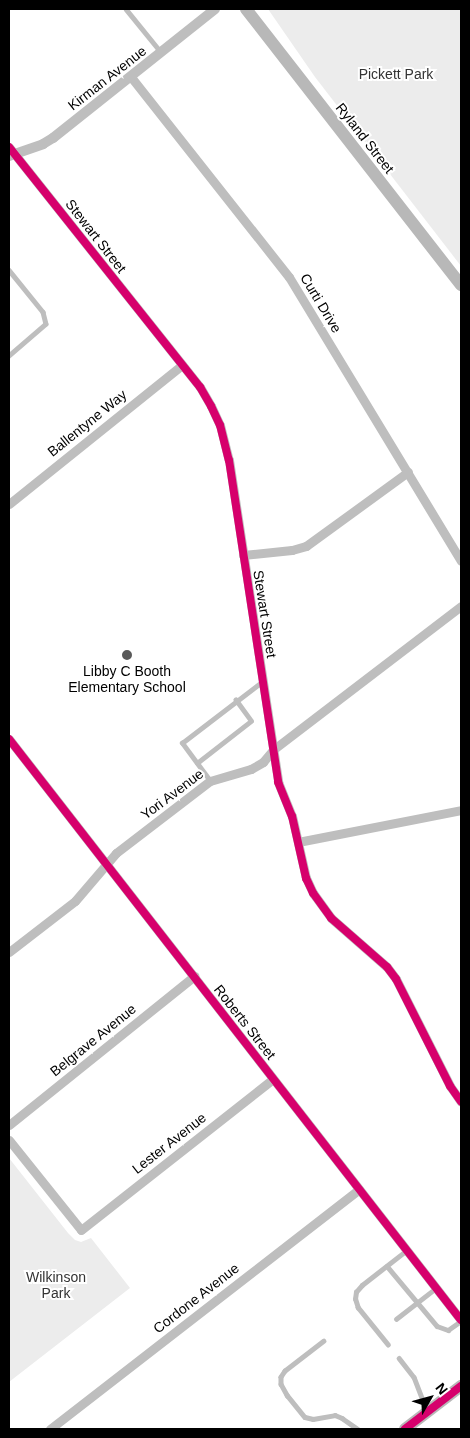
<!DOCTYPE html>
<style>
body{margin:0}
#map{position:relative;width:470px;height:1438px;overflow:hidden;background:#fff;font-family:Arial,sans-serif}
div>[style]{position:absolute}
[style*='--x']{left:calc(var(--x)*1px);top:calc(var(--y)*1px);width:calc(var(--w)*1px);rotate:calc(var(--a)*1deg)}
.green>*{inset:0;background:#ececec}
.service>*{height:4.5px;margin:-2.25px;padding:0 2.25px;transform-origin:2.25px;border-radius:2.25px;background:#bebebe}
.minor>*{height:9px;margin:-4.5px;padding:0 4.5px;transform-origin:4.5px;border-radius:4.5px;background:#bebebe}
.tertiary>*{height:10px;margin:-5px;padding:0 5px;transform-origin:5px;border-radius:5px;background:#bebebe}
.secondary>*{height:12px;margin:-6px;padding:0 6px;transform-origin:6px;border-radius:6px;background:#b8b8b8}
.cycleway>*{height:8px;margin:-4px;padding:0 4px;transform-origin:4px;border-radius:4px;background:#d6006c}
.dots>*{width:14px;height:14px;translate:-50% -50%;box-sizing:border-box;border:2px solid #fff;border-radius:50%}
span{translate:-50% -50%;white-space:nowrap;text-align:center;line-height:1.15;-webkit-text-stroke:4px #fff;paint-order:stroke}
.park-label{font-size:14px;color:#333}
.street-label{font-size:14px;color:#000}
.poi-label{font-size:14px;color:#000}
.frame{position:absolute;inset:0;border:10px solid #000;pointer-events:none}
.north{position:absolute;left:405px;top:1373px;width:50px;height:50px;-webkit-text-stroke:4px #fff;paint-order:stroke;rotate:52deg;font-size:14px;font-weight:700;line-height:20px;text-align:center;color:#000}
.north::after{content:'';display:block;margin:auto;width:18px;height:22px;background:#000;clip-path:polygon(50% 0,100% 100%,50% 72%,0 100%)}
</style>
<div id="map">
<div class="green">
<i style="clip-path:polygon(268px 9px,461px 9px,461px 266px,315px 77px)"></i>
<i style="clip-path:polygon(9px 1158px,68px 1233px,75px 1240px,81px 1242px,91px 1238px,130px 1288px,9px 1382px)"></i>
</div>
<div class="service">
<i style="--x:126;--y:9;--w:55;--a:50.9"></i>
<i style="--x:9;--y:270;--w:54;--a:51"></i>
<i style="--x:43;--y:312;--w:12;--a:76"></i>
<i style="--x:46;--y:324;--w:49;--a:139.1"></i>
<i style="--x:197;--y:763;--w:68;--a:-37.9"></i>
<i style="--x:251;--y:721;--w:26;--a:-126"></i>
<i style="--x:210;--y:781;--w:47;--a:-126.4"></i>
<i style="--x:182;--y:743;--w:102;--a:-37.4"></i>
<i style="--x:387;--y:1266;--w:78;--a:50.2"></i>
<i style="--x:437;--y:1326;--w:12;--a:20"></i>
<i style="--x:448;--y:1330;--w:16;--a:-35"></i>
<i style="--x:396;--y:1319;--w:51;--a:-37.8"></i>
<i style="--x:324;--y:1341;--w:49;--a:142.4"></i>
<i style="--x:285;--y:1371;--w:7;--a:124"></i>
<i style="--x:281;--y:1377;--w:7;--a:90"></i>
<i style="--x:281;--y:1384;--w:13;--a:61"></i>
<i style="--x:287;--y:1395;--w:28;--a:51"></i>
<i style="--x:305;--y:1417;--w:8;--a:14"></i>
<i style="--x:313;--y:1419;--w:22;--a:-10"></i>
<i style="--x:335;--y:1415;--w:8;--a:23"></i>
<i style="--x:342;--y:1418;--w:19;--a:35"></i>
<i style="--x:388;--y:1345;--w:48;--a:-129"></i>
<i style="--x:358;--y:1308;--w:9;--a:-108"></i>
<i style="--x:355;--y:1299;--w:7;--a:-82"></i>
<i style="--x:356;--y:1292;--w:9;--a:-49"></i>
<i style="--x:362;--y:1285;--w:57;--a:-37.9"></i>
<i style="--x:399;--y:1358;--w:24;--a:52"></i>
<i style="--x:414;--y:1377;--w:36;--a:69"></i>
</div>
<div class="minor">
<i style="--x:131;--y:77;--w:255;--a:51.7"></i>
<i style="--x:289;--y:277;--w:332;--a:58.8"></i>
<i style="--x:9;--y:147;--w:307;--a:51.5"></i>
<i style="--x:200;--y:387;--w:22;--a:60"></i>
<i style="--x:211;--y:406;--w:21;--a:65"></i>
<i style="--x:220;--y:425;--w:36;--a:76"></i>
<i style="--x:229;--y:460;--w:326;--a:81.3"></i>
<i style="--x:278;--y:782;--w:37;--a:68"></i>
<i style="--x:292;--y:816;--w:64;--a:77.3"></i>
<i style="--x:306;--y:878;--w:17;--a:65"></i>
<i style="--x:313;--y:893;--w:31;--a:54"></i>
<i style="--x:331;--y:918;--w:74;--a:41.2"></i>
<i style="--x:387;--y:967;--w:15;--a:53"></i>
<i style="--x:396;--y:979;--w:120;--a:63.2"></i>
<i style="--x:450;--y:1086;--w:19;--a:55"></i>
<i style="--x:9;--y:504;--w:222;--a:-38.8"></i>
<i style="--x:243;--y:555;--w:49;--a:-5.8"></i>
<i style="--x:292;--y:550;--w:15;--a:-16"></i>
<i style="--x:306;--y:546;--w:126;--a:-36"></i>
<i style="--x:9;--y:739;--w:736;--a:52.12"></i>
<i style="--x:298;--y:842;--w:166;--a:-11.1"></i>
<i style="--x:9;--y:952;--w:83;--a:-37.7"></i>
<i style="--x:75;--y:901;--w:63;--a:-49.5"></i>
<i style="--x:116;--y:853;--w:118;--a:-37.5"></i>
<i style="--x:210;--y:781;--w:43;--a:-16.3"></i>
<i style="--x:251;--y:769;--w:14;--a:-30"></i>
<i style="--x:263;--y:762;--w:17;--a:-50"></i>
<i style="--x:274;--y:749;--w:235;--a:-37.4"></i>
<i style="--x:9;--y:1125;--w:238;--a:-38.8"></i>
<i style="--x:9;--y:1140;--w:115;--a:51.3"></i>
<i style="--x:81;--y:1230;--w:244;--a:-38.2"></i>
<i style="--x:50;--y:1429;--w:391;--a:-37.8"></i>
</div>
<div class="tertiary">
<i style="--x:9;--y:156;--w:36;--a:-19"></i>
<i style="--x:43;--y:144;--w:12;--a:-31"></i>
<i style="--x:53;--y:138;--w:207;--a:-38.5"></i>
</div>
<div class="secondary">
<i style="--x:246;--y:9;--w:350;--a:52.1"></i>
<i style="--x:405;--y:1429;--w:71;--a:-37.5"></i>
</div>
<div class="cycleway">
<i style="--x:9;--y:147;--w:307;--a:51.5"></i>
<i style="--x:200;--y:387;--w:22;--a:60"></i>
<i style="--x:211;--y:406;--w:21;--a:65"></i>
<i style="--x:220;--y:425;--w:36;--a:76"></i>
<i style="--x:229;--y:460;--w:326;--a:81.3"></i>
<i style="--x:278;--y:782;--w:37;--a:68"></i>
<i style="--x:292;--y:816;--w:64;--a:77.3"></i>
<i style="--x:306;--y:878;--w:17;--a:65"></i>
<i style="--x:313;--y:893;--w:31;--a:54"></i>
<i style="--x:331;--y:918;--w:74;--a:41.2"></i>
<i style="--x:387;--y:967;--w:15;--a:53"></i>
<i style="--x:396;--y:979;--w:120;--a:63.2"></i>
<i style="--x:450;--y:1086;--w:19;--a:55"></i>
<i style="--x:9;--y:739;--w:736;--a:52.12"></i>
<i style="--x:405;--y:1429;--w:71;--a:-37.5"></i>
</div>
<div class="dots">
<i style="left:127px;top:655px;background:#595959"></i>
</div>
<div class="park-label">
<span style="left:396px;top:74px">Pickett Park</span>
<span style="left:56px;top:1285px">Wilkinson<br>Park</span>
</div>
<div class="street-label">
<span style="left:107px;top:78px;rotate:-38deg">Kirman Avenue</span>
<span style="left:365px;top:138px;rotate:52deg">Ryland Street</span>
<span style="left:96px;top:236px;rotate:52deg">Stewart Street</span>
<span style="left:321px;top:303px;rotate:59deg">Curti Drive</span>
<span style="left:87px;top:423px;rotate:-39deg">Ballentyne Way</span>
<span style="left:265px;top:614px;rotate:81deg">Stewart Street</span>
<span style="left:172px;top:794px;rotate:-37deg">Yori Avenue</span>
<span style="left:245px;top:1022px;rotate:52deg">Roberts Street</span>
<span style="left:93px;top:1040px;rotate:-39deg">Belgrave Avenue</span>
<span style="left:169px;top:1143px;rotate:-38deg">Lester Avenue</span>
<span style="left:196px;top:1298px;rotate:-38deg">Cordone Avenue</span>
</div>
<div class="poi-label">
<span style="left:127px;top:679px">Libby C Booth<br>Elementary School</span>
</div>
<div class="frame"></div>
<div class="north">N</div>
</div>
